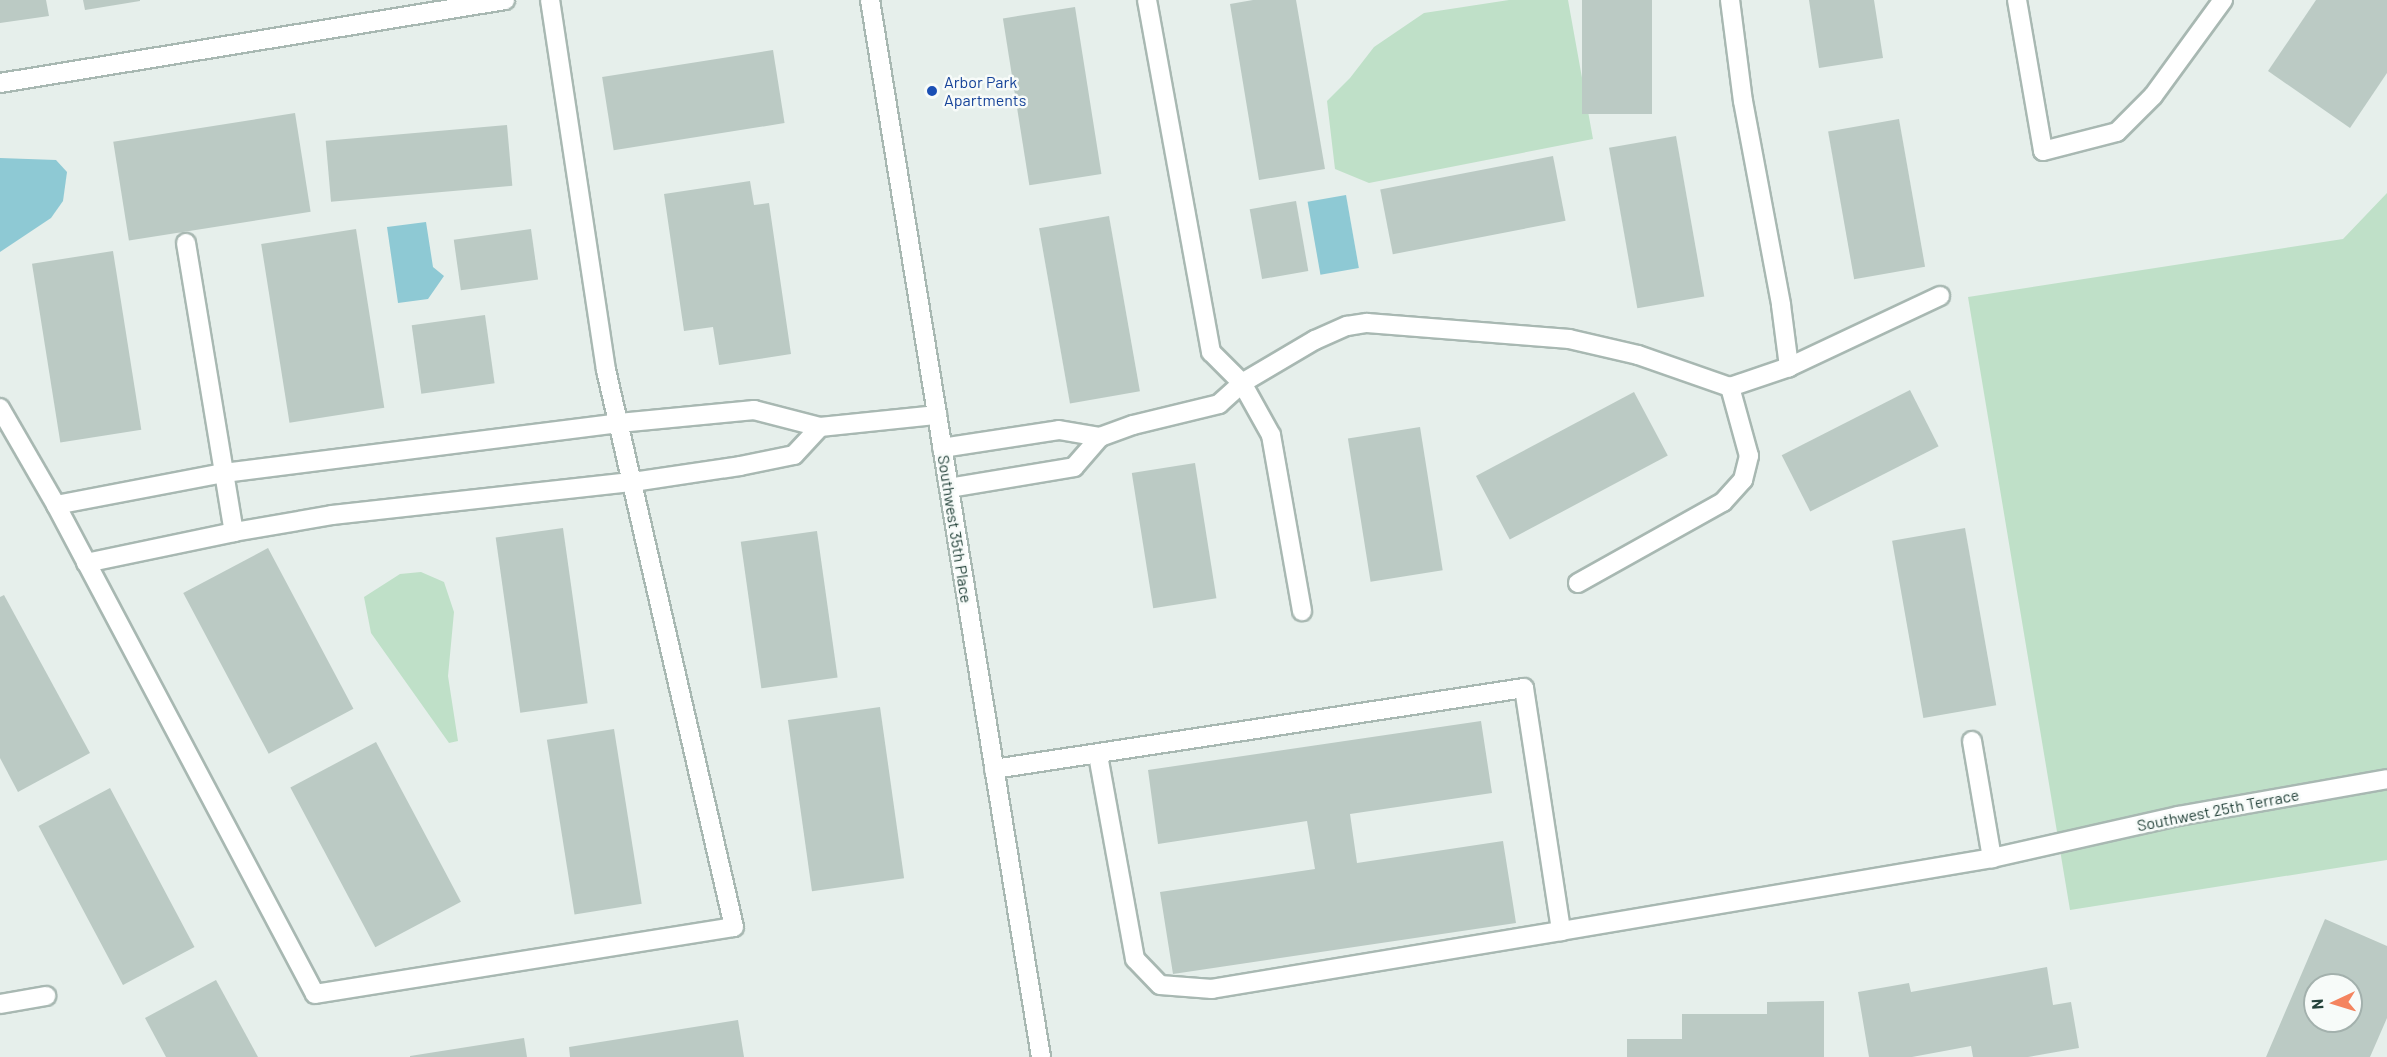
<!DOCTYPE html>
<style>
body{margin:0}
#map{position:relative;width:2387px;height:1057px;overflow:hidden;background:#e6efeb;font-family:Barlow,sans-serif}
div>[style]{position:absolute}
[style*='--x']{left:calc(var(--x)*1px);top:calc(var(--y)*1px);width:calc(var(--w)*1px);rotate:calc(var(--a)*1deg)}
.green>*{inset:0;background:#bfe0c8}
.water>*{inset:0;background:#8ec9d4;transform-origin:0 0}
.building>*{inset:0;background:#bbcac4;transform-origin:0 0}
.roads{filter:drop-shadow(2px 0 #a8b8b2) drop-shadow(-2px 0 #a8b8b2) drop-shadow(0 2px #a8b8b2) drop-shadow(0 -2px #a8b8b2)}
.minor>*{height:18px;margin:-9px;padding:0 9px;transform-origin:9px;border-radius:9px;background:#fff}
.dots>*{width:16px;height:16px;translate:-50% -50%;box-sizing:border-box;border:3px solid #f7fbf9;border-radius:50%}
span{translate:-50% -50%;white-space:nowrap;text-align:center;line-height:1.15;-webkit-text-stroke:5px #f7fbf9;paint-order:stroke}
.transit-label{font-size:16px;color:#164399}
.left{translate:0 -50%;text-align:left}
.street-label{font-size:16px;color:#24423a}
.north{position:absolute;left:2303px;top:973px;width:60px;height:60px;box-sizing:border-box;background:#f7fbf9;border:2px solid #a3b1ad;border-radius:50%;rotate:266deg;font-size:16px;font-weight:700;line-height:24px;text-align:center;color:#24423a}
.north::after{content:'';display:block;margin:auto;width:21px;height:27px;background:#f4845f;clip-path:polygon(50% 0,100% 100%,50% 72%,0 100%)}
</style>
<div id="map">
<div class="green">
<i style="clip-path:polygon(1509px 0,1568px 0,1593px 139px,1369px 183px,1335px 169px,1327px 101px,1350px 78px,1374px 47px,1424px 13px)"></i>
<i style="clip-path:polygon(2387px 193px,2387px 860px,2070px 910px,1968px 297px,2343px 239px)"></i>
<i style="clip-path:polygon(421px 572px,444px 582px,454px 612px,448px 676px,458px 741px,449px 743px,371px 633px,364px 597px,400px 574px)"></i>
</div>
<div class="water">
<i style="clip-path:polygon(0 158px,56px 160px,67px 172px,63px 201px,51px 218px,0 252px)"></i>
<i style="left:1346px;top:195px;width:74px;height:39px;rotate:80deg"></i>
<i style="clip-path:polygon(426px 222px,433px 267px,444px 276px,428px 299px,398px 303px,387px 227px)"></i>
</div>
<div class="building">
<i style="clip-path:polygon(0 0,46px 0,49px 16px,0 23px)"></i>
<i style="clip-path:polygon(83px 0,140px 0,140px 1px,85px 10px)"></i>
<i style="clip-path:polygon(1253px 0,1296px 0,1325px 169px,1259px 180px,1230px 4px)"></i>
<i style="left:1582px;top:0;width:70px;height:114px"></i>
<i style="clip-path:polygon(1809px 0,1874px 0,1883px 58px,1819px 68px)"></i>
<i style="clip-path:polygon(2316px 0,2387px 0,2387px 73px,2350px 128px,2268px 71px)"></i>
<i style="left:1075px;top:7px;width:169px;height:73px;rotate:81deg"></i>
<i style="left:773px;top:50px;width:74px;height:173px;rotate:81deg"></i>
<i style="left:295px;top:113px;width:100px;height:184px;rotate:81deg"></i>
<i style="left:1899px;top:119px;width:150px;height:72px;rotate:80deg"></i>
<i style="left:507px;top:125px;width:61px;height:182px;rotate:85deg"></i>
<i style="left:1676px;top:136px;width:163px;height:68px;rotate:80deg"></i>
<i style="left:1553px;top:156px;width:66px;height:176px;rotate:79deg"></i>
<i style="clip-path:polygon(750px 181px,754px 205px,769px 203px,791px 354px,719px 365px,713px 327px,684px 331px,664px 194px)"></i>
<i style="left:1296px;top:201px;width:71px;height:47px;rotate:80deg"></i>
<i style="left:1109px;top:216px;width:178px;height:71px;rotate:80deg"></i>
<i style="left:356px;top:229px;width:181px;height:96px;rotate:81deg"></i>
<i style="left:531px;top:229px;width:51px;height:78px;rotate:82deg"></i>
<i style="left:113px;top:251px;width:181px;height:82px;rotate:81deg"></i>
<i style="left:485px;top:315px;width:69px;height:74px;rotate:82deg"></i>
<i style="left:1910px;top:390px;width:63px;height:144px;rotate:63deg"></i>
<i style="left:1634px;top:392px;width:72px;height:179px;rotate:62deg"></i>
<i style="left:1420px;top:427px;width:145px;height:73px;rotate:81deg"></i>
<i style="left:1195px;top:463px;width:137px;height:64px;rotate:81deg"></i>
<i style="left:563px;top:528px;width:177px;height:68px;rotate:82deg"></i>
<i style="left:1965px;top:528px;width:180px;height:74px;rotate:80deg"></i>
<i style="left:817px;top:531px;width:148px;height:77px;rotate:82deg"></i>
<i style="left:268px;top:548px;width:182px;height:96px;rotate:62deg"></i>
<i style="clip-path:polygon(4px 595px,90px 753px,18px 792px,0 758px,0 597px)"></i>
<i style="left:880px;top:707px;width:173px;height:93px;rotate:82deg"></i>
<i style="clip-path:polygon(1481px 721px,1492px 793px,1350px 814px,1357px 863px,1503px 841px,1516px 923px,1173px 974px,1160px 892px,1315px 869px,1307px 821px,1158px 844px,1148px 770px)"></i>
<i style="left:614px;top:729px;width:177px;height:68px;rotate:81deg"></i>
<i style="left:376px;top:742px;width:181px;height:97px;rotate:62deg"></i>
<i style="left:110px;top:788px;width:180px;height:81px;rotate:62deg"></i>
<i style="clip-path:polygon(evenodd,2325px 919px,2387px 946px,2387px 1018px,2370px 1057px,2266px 1057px,2325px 919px,2315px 985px,2351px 985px,2351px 1021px,2315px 1021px,2315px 985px)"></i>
<i style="clip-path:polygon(2047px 967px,2053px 1005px,2071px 1002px,2079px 1048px,2028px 1057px,1973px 1057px,1971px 1046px,1912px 1057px,1869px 1057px,1858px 992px,1909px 983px,1911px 992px)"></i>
<i style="clip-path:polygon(216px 980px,258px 1057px,166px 1057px,145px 1018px)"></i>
<i style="clip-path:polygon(1824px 1001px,1824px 1057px,1627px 1057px,1627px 1039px,1682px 1039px,1682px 1014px,1767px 1014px,1767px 1002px)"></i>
<i style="clip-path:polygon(738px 1020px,744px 1057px,570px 1057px,569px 1047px)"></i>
<i style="clip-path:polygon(524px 1038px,527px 1057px,410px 1057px,410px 1056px)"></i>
</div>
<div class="roads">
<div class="minor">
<i style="--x:870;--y:0;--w:1071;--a:80.81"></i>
<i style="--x:1147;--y:0;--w:358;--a:79.7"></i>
<i style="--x:1211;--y:352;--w:44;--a:45"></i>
<i style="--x:1242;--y:383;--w:60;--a:60.9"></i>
<i style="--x:1271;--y:435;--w:179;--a:80"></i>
<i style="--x:1730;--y:0;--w:102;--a:82.7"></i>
<i style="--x:1743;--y:101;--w:208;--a:79.4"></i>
<i style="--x:1781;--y:305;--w:63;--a:82.6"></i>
<i style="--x:2017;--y:0;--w:153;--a:80.2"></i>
<i style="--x:2043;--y:151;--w:76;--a:-14.4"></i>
<i style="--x:2117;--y:132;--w:51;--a:-45"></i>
<i style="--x:2153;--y:96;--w:119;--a:-53.9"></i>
<i style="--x:0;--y:83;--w:512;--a:-9.33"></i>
<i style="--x:186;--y:243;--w:293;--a:80.6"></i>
<i style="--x:0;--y:408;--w:112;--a:60"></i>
<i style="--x:56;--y:505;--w:553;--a:62.09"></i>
<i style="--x:315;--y:994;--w:424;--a:-9.1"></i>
<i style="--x:734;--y:927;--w:572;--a:-102.94"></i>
<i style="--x:606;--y:370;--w:374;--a:-98.6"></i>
<i style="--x:942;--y:448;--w:118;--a:-8.7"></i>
<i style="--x:1059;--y:430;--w:42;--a:9.7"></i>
<i style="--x:1100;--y:437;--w:35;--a:-20"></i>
<i style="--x:1133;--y:425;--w:89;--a:-13.7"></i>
<i style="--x:1219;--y:404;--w:31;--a:-42"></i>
<i style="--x:1242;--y:383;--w:85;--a:-30.5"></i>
<i style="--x:1315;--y:340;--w:35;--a:-24"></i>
<i style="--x:1347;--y:326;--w:20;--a:-9"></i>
<i style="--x:1367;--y:323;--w:203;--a:4.5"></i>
<i style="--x:1569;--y:339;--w:71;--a:13.1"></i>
<i style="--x:1638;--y:355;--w:97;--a:19.2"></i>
<i style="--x:1730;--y:387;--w:62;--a:-18.7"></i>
<i style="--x:1789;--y:367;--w:167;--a:-25.2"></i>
<i style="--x:949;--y:488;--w:127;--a:-9.5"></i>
<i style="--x:1074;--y:467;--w:40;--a:-49"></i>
<i style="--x:56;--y:505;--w:171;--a:-10.8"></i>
<i style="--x:224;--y:473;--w:398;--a:-7.2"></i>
<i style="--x:619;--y:423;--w:136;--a:-5.5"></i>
<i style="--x:754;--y:410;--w:68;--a:14.4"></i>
<i style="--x:820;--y:427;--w:118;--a:-5.9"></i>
<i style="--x:86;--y:563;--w:151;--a:-11.8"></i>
<i style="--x:234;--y:532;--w:99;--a:-9.8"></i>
<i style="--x:332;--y:515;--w:303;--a:-6.3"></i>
<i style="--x:633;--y:482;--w:108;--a:-8.5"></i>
<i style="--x:740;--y:466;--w:55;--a:-11.5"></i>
<i style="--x:794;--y:455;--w:38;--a:-47"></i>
<i style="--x:1578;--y:583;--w:166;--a:-29.2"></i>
<i style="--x:1723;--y:502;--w:30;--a:-48"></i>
<i style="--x:1743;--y:480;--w:25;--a:-76"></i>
<i style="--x:1749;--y:456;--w:72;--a:-105.4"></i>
<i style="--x:1972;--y:741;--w:119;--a:80.3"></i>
<i style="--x:994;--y:769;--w:536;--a:-8.69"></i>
<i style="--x:1524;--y:688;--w:246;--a:81.3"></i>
<i style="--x:1561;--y:931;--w:354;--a:170.6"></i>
<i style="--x:1212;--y:989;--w:52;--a:-175.6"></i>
<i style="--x:1160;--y:985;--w:36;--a:-134"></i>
<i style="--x:1135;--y:959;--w:207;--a:-100.3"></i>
<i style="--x:1561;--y:931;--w:437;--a:-9.6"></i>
<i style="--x:1992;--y:858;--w:191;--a:-12.7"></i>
<i style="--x:2178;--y:816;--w:212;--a:-10"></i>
<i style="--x:0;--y:1004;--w:47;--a:-9.9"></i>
</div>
</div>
<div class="dots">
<i style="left:932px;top:91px;background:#1a4fb4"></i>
</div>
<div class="transit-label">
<span class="left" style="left:944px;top:91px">Arbor Park<br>Apartments</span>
</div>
<div class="street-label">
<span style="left:955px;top:529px;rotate:81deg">Southwest 35th Place</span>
<span style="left:2218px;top:810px;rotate:-11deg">Southwest 25th Terrace</span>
</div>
<div class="north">N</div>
</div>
